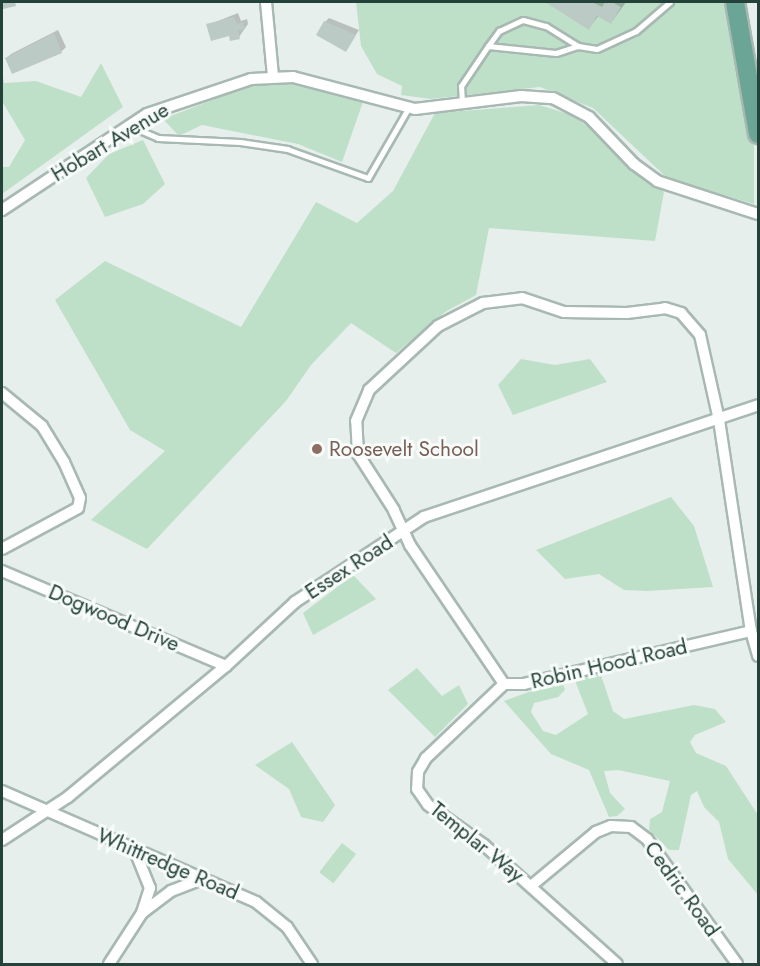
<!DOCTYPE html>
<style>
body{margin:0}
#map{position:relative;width:760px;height:966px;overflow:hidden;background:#e6efeb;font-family:Jost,sans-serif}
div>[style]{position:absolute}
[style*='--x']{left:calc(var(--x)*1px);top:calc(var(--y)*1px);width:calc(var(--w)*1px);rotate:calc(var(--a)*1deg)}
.green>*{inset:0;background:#bfe0c8;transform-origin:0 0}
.shadow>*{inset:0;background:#0003}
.building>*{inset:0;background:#bbcac4}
.roads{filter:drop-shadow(2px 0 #a8b8b2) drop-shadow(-2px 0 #a8b8b2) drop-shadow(0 2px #a8b8b2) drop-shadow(0 -2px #a8b8b2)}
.lane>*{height:5px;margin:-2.5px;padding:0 2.5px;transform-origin:2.5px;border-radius:2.5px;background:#fff}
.street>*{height:10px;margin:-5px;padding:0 5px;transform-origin:5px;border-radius:5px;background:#fff}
.primary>*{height:18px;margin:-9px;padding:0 9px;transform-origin:9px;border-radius:9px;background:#6aa596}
.dots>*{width:16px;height:16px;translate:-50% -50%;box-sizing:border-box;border:3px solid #f7fbf9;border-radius:50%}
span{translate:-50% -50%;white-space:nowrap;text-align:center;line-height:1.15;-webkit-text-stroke:6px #f7fbf9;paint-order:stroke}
.street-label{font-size:21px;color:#24423a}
.education-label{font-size:21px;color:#785e54}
.left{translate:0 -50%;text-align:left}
.frame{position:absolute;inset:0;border:3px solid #24423a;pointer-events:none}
</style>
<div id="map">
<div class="green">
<i style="clip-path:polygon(356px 2px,724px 2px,754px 147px,754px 204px,667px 178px,593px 108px,540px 87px,431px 99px,401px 95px,402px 86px,377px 74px,361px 46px)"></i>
<i style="clip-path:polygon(101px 63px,123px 107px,2px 194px,2px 167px,9px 167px,25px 140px,2px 101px,2px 71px,4px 83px,36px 81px,81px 97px)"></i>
<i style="clip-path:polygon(301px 84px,364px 99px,342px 162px,298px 144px,202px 125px,179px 136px,163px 119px,251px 85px)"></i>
<i style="clip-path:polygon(539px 105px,575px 116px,664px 192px,655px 241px,489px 228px,476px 295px,445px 312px,396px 353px,351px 323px,311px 365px,286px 401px,147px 549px,91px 520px,165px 451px,130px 430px,55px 300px,105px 261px,241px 327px,316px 202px,357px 223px,393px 191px,435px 113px)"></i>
<i style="clip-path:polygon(143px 140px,165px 184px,143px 204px,105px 217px,86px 178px,109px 154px)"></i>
<i style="clip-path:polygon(521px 359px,555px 365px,590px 359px,607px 382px,513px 415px,498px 385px)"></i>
<i style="clip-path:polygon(671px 497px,694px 526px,713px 587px,647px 591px,624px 590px,599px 574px,565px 579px,536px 550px)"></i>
<i style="clip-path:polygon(353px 575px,376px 599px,313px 635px,303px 613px)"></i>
<i style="clip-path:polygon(417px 668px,442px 696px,459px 685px,468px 704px,435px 737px,388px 690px)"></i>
<i style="clip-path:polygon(600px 672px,613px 711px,624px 719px,694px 705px,715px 709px,726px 722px,695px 735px,690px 742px,696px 753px,726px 766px,758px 815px,758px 895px,728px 859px,719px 822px,704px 807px,697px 791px,691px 795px,679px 850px,669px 850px,649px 830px,650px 819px,662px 812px,670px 781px,618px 770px,604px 771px,610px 793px,625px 809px,617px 816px,609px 817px,589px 770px,551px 754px,504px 701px,562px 680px,565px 690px,558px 697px,534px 703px,531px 712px,543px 731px,556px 735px,588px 714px,574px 678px)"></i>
<i style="clip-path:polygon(292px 742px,335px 805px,323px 822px,301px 817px,289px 789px,255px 765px)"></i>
<i style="left:342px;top:843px;width:18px;height:37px;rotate:38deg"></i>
</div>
<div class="shadow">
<i style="clip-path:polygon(548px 2px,626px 2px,611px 23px,599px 15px,589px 28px)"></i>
<i style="clip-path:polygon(238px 13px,241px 21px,247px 19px,248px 24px,239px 37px,208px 25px)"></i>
<i style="clip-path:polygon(329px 18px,359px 30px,346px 50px,325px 22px)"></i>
<i style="clip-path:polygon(58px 30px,66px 47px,62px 51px,13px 72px,7px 58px,11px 54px)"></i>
</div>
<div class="building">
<i style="clip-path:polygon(2px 2px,15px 2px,16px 6px,3px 9px)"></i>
<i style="clip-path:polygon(545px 2px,592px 2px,602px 7px,605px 2px,612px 2px,621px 7px,611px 24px,597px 16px,589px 30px)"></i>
<i style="clip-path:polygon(234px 17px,237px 24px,243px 22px,245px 29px,238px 31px,240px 39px,230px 41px,229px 36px,211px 41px,206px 24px)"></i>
<i style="clip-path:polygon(324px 21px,356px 35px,346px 52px,316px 35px)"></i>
<i style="clip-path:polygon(54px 33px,62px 53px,12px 74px,5px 58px)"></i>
</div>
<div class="roads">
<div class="lane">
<i style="--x:488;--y:46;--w:19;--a:-54"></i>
<i style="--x:499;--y:31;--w:26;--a:-25"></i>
<i style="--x:523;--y:20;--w:24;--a:15"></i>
<i style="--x:546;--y:26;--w:38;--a:32"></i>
<i style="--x:462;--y:103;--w:17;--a:-93"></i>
<i style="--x:461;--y:86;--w:48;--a:-56"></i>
<i style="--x:488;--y:46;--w:68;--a:5.9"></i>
<i style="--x:556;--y:53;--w:23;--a:-18"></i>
<i style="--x:578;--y:46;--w:19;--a:9"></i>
<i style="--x:597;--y:49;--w:43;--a:-24.8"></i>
<i style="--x:636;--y:31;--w:45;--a:-40.5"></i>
<i style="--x:130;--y:126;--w:30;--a:23"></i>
<i style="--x:158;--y:138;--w:82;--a:2.8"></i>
<i style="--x:240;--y:142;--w:48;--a:8.5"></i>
<i style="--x:287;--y:149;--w:86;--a:19.7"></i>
<i style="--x:368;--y:178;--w:82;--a:-60"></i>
</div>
<div class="street">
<i style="--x:266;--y:2;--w:74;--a:84.6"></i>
<i style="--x:2;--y:210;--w:174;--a:-33.5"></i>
<i style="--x:147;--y:114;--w:110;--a:-18.6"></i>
<i style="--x:251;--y:79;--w:42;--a:-2.7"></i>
<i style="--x:293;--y:77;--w:126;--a:14.7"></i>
<i style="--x:415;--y:109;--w:107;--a:-7"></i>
<i style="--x:521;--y:96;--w:32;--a:4"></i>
<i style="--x:553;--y:98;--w:41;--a:27.8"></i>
<i style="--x:589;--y:117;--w:65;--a:46.2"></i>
<i style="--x:634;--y:164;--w:29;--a:36"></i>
<i style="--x:657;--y:181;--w:106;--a:18.1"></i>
<i style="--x:2;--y:393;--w:52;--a:39.5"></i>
<i style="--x:42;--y:426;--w:42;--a:58.6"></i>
<i style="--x:64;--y:462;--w:39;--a:66"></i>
<i style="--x:80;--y:498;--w:10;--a:101"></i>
<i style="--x:78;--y:508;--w:86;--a:151.7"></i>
<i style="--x:2;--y:571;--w:243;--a:23"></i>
<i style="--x:751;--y:631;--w:233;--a:166.9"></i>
<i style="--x:524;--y:684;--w:20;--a:180"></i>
<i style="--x:504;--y:684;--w:168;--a:-124.1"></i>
<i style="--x:410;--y:545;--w:38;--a:-115"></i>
<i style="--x:394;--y:510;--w:67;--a:-122.7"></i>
<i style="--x:358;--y:454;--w:33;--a:-93"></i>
<i style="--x:356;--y:421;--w:34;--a:-67"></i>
<i style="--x:369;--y:390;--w:94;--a:-42.8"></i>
<i style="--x:438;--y:326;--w:51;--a:-27.1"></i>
<i style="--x:483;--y:303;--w:39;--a:-7"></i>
<i style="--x:522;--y:298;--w:44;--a:18.4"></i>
<i style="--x:564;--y:312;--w:63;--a:0.9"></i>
<i style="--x:627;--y:313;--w:38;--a:-7"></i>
<i style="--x:665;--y:308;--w:17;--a:17"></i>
<i style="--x:681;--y:313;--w:29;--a:49"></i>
<i style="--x:700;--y:335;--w:87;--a:77.4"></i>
<i style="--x:719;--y:420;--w:213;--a:81.4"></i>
<i style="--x:751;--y:631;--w:26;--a:74"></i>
<i style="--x:504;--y:684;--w:108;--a:136.5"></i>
<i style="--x:426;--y:758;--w:16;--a:120"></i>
<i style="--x:418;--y:772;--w:17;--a:93"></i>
<i style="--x:417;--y:789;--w:19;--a:55"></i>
<i style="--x:428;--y:805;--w:69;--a:35.5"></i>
<i style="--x:484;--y:845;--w:178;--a:41.8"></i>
<i style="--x:2;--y:791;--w:277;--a:23.6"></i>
<i style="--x:256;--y:902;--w:40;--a:39"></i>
<i style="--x:287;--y:927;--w:45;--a:56"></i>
<i style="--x:2;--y:840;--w:79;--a:-33.1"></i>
<i style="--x:68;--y:797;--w:205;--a:-39.7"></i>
<i style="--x:226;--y:666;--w:94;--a:-42.8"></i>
<i style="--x:295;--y:602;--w:154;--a:-33.4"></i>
<i style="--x:424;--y:517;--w:352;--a:-18.5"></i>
<i style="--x:135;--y:851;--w:40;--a:68"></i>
<i style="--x:150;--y:888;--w:26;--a:108"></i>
<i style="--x:531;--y:886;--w:85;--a:-39.7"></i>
<i style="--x:596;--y:832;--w:16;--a:-22"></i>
<i style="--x:611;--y:826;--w:20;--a:3"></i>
<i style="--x:631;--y:827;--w:20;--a:37"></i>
<i style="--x:647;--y:839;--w:154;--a:54.2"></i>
<i style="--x:109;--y:964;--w:61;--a:-57.1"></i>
<i style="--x:142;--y:913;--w:36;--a:-37"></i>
<i style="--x:171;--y:891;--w:34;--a:-21"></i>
</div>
<div class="primary">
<i style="--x:735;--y:2;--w:134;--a:80.1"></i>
</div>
</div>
<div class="dots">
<i style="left:317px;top:449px;background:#8d6e63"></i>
</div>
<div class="street-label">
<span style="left:110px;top:142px;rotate:-31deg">Hobart Avenue</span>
<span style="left:349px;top:567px;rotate:-33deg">Essex Road</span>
<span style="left:114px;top:618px;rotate:23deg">Dogwood Drive</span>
<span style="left:609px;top:664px;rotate:-13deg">Robin Hood Road</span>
<span style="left:477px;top:842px;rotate:39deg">Templar Way</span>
<span style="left:168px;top:864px;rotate:23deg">Whittredge Road</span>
<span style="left:682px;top:889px;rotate:54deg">Cedric Road</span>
</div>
<div class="education-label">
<span class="left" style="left:329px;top:449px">Roosevelt School</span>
</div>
<div class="frame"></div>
</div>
